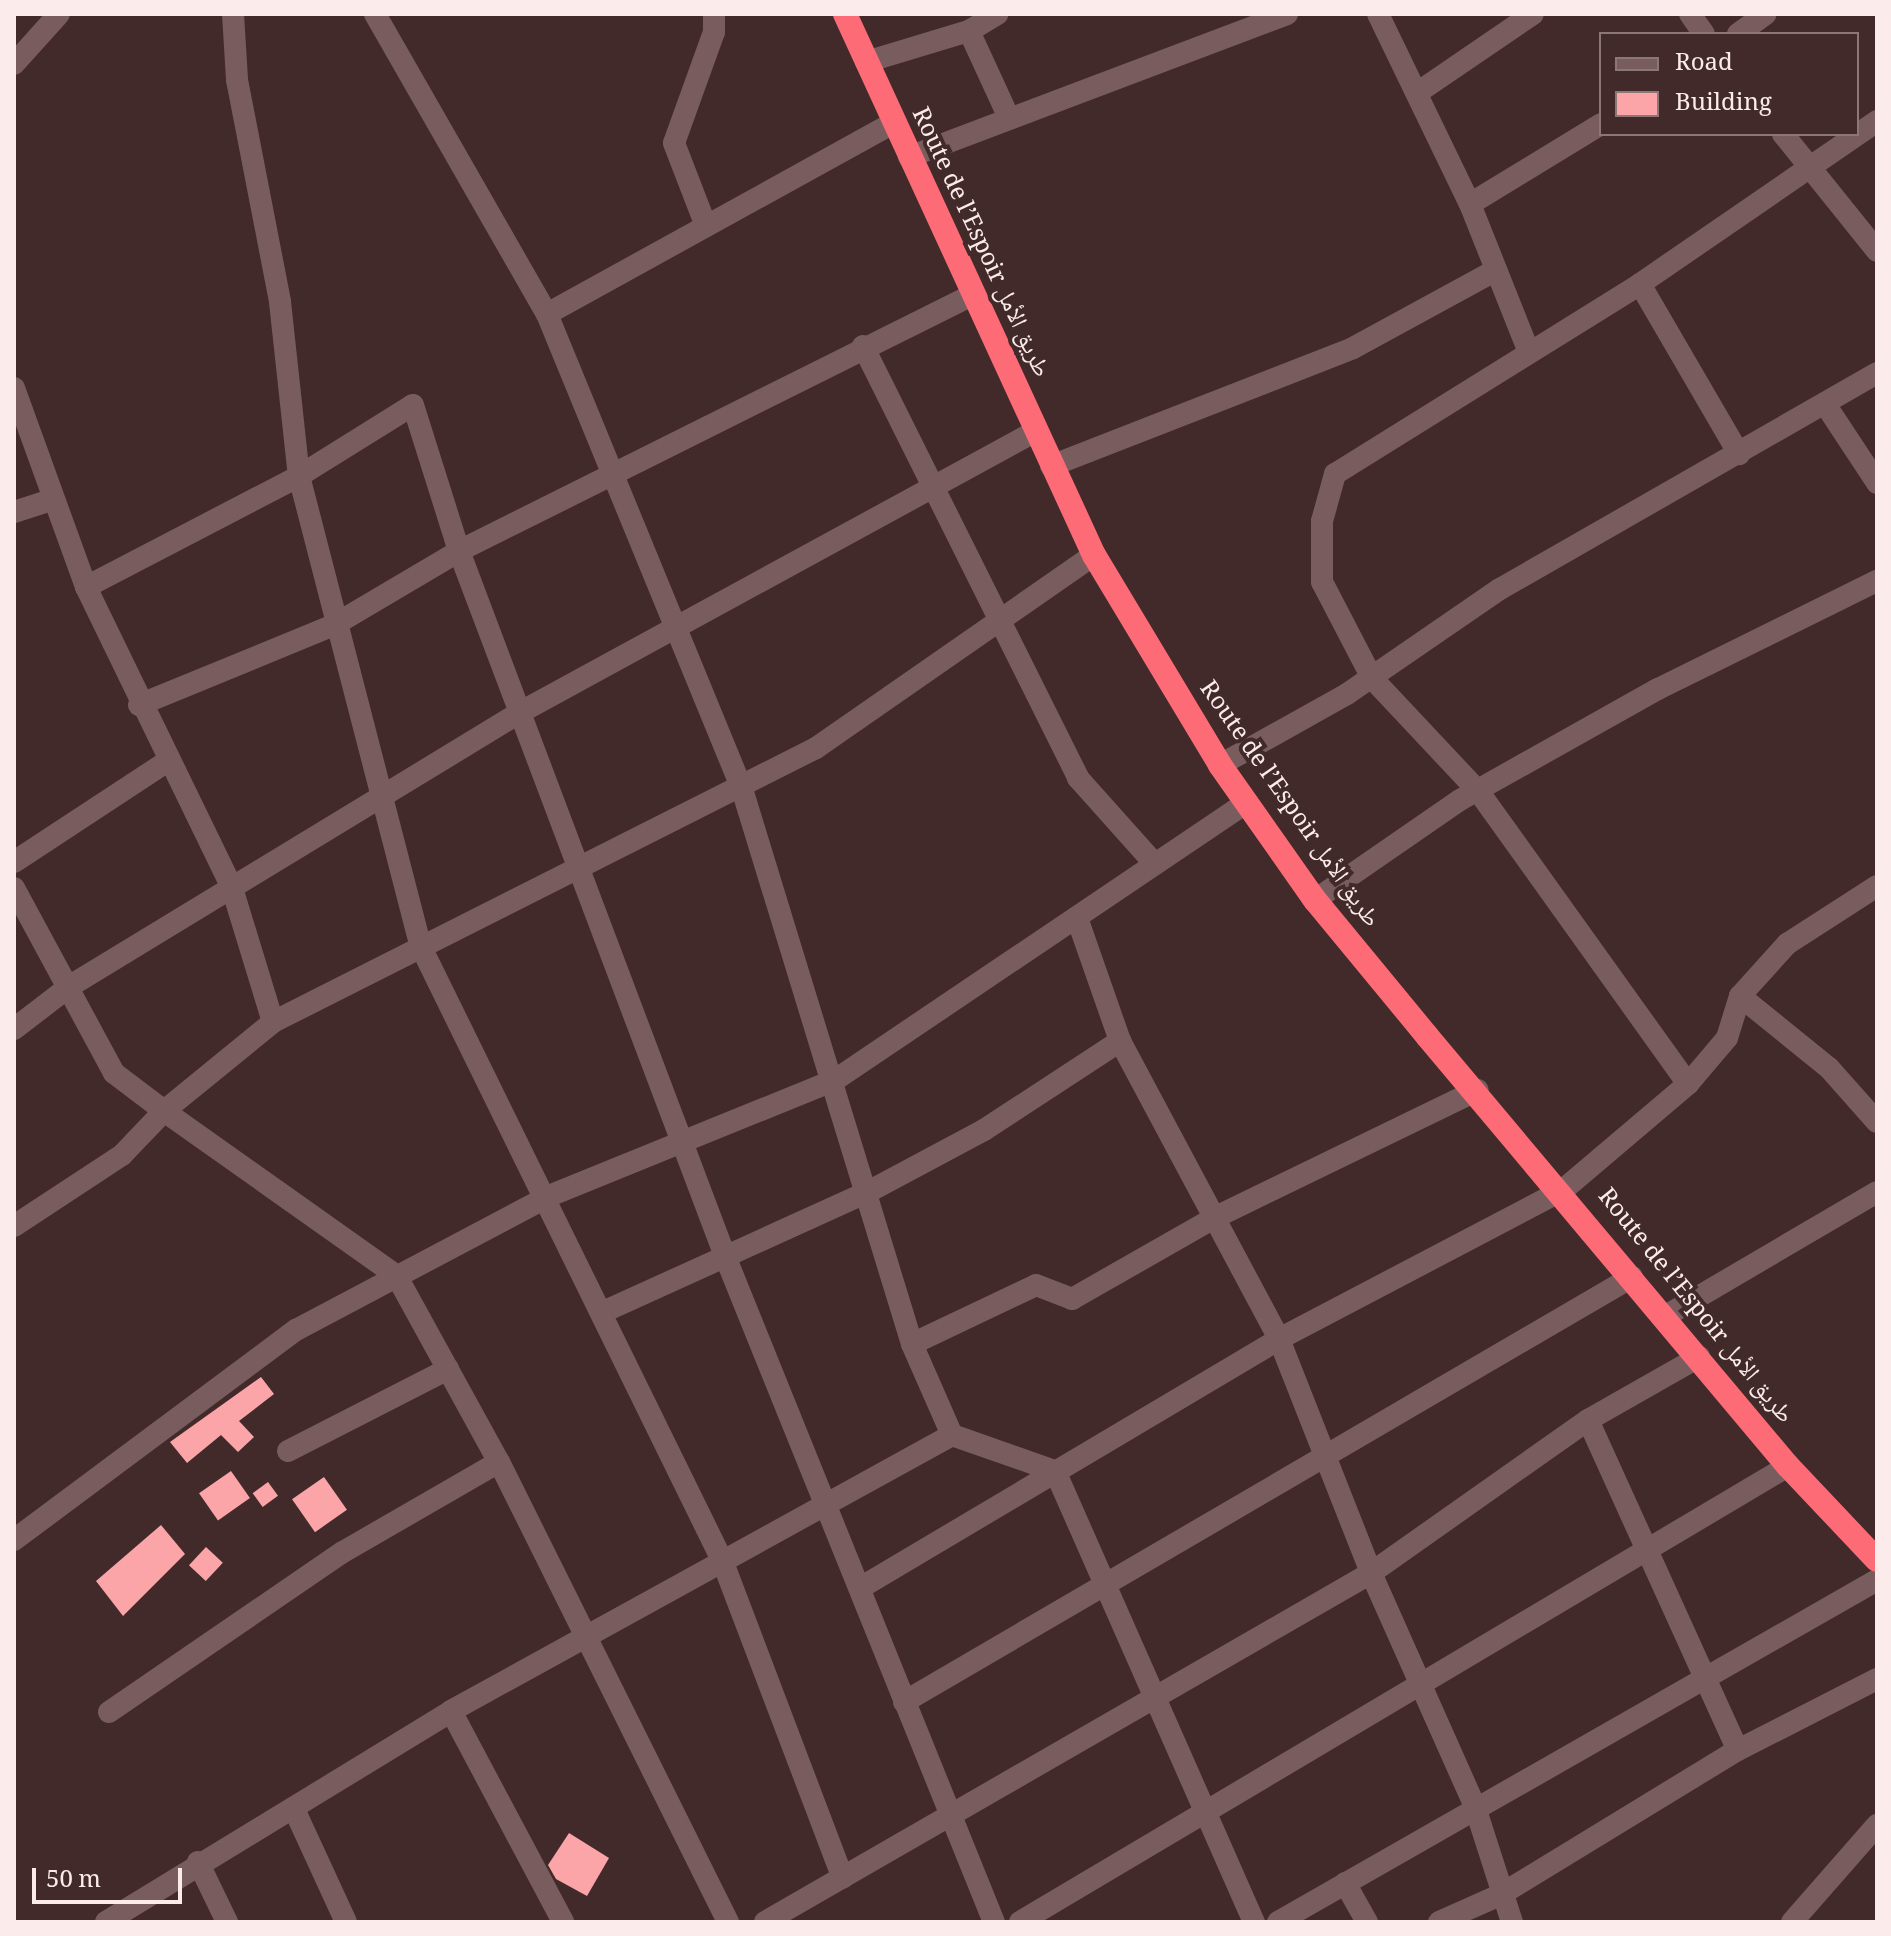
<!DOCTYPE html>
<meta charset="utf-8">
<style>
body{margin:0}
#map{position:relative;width:1891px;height:1936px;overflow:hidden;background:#422a2a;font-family:Georgia,"Noto Naskh Arabic",serif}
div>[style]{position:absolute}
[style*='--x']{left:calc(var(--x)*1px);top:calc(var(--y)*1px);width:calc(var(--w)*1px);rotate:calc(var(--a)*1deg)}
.building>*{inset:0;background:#fba5a8;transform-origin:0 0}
.street>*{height:22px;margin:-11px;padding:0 11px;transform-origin:11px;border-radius:11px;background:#795d5e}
.highway>*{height:24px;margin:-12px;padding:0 12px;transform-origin:12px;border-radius:12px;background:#fd6b77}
span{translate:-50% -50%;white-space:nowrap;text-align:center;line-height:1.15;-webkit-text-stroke:8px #422a2a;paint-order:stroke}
.street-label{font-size:24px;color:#fbebeb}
.frame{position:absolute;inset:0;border:16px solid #fbebeb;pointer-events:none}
.legend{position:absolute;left:1599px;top:32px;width:260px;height:104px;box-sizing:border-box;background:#422a2a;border:2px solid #8c7777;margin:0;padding:10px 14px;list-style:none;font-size:24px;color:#fbebeb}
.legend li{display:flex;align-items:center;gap:16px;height:40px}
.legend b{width:40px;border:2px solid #8c7777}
.scale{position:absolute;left:32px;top:1868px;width:150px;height:36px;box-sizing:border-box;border:4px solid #fbebeb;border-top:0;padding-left:10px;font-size:24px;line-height:28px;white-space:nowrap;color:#fbebeb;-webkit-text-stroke:6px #422a2a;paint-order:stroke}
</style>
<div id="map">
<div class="building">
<i style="clip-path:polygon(261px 1377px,274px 1394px,239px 1421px,254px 1437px,238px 1452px,221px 1435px,187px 1463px,170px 1442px)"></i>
<i style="left:231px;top:1471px;width:33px;height:39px;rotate:55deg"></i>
<i style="left:324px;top:1477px;width:40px;height:39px;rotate:55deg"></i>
<i style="left:268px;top:1482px;width:17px;height:19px;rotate:54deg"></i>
<i style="clip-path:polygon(161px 1525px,185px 1554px,123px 1616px,96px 1581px)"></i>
<i style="left:206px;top:1547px;width:23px;height:25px;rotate:43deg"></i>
<i style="clip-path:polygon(569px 1833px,609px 1858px,587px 1896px,556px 1879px,548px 1865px)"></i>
</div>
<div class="street">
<i style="--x:233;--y:14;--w:66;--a:86.5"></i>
<i style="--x:237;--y:80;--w:226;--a:79"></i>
<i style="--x:280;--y:302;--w:175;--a:83.8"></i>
<i style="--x:299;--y:476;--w:487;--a:75.5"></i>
<i style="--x:421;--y:947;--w:683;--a:63.85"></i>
<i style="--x:722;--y:1560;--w:340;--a:69.2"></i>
<i style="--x:375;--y:14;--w:346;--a:60.2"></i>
<i style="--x:1378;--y:14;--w:211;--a:64.2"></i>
<i style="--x:1470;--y:204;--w:157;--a:68.3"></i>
<i style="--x:1690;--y:14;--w:24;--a:55"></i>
<i style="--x:969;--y:31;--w:96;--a:65.3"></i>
<i style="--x:1738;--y:34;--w:34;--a:-36"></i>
<i style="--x:866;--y:62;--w:108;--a:-16.8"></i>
<i style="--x:969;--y:31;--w:33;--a:-31"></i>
<i style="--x:14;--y:64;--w:67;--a:-48"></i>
<i style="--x:1417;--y:93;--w:140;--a:-34.3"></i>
<i style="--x:893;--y:123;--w:395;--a:151.1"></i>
<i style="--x:547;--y:314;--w:513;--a:67.68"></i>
<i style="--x:742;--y:789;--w:580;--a:72.97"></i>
<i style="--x:912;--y:1344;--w:99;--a:66.3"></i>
<i style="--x:1783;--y:134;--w:150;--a:51.2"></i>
<i style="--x:909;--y:157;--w:404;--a:-20.7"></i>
<i style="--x:1470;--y:204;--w:153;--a:-31.4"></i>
<i style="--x:706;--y:226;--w:89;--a:-111.1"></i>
<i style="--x:674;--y:143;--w:118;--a:-70.2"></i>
<i style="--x:714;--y:32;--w:18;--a:-90"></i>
<i style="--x:1640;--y:284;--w:197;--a:59.8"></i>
<i style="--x:863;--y:346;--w:483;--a:63.5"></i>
<i style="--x:1078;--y:778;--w:115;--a:48.2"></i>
<i style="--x:14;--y:388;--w:212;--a:70.1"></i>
<i style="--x:86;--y:587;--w:335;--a:64.1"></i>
<i style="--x:232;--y:888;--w:140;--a:73"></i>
<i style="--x:1825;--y:404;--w:95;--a:56.6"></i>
<i style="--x:1051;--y:466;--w:324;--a:-21.3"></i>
<i style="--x:1353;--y:348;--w:163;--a:-28.6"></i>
<i style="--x:14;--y:512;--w:39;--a:-18"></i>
<i style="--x:86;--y:587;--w:240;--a:-27.5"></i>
<i style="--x:299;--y:476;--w:134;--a:-31.9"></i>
<i style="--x:413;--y:405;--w:153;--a:72.5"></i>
<i style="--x:459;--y:551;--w:754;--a:69.33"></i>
<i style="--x:725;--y:1256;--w:718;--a:68.01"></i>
<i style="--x:139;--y:705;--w:211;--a:-22.3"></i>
<i style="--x:334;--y:625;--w:145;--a:-30.6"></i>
<i style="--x:459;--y:551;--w:576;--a:-26.52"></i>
<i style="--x:1220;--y:765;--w:145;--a:-29.2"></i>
<i style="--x:1347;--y:694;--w:186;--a:-34.5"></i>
<i style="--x:1500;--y:589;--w:434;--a:-29.8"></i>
<i style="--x:14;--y:862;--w:186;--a:-33.3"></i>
<i style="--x:14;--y:888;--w:210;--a:61.6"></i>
<i style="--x:114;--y:1073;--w:63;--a:37.2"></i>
<i style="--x:164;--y:1111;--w:141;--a:-39.2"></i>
<i style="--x:273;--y:1022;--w:608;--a:-26.78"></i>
<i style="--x:816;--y:748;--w:338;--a:-34.8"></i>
<i style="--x:1315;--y:900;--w:176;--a:-34.6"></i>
<i style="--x:1460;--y:800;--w:227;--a:-29.3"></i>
<i style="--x:1658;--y:689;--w:244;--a:-26.3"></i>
<i style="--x:1077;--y:918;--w:130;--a:70.7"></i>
<i style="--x:1120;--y:1041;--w:338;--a:61.9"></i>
<i style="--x:1279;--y:1339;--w:251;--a:68.5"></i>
<i style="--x:1371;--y:1573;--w:256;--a:66"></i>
<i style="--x:1475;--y:1807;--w:121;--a:72.2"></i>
<i style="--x:1740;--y:996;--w:114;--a:39"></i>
<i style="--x:1829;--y:1068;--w:72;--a:48.4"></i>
<i style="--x:14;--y:1029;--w:71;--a:-37.5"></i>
<i style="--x:70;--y:986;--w:525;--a:-31.3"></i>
<i style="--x:519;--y:713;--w:587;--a:-28.62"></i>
<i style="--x:1688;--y:1084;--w:360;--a:-125.6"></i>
<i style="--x:1478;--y:791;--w:155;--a:-133.2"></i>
<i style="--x:1372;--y:678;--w:108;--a:-117.5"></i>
<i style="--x:1322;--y:582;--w:61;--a:-90"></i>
<i style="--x:1322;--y:521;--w:49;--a:-74.5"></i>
<i style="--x:1335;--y:474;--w:359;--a:-31.9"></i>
<i style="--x:1640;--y:284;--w:288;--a:-34.5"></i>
<i style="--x:14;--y:1226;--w:129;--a:-33.3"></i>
<i style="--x:122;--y:1155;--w:61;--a:-46.3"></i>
<i style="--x:164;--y:1111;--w:284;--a:35.3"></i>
<i style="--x:396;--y:1275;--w:213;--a:61.2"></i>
<i style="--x:499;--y:1462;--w:514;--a:63.53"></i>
<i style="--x:603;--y:1312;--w:291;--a:-24.4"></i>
<i style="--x:868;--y:1192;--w:132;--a:-28.1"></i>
<i style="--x:984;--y:1130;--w:163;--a:-33.2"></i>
<i style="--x:1664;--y:1317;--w:247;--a:-30.4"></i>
<i style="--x:912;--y:1344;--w:137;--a:-25.4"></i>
<i style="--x:1036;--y:1285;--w:39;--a:21"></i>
<i style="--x:1072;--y:1299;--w:163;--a:-29.7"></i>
<i style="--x:1214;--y:1218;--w:293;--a:-25.9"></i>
<i style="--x:1588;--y:1420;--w:362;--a:65.6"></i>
<i style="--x:288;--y:1451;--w:180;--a:-27.1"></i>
<i style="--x:14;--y:1540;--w:352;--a:-36.7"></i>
<i style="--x:296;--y:1330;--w:286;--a:-27.9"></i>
<i style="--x:549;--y:1196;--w:309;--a:-22.1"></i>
<i style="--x:835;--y:1080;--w:497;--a:-34"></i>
<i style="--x:860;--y:1588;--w:487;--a:-30.7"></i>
<i style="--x:1279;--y:1339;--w:321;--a:-27.7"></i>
<i style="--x:1563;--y:1190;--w:164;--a:-40.3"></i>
<i style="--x:1688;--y:1084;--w:60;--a:-49.7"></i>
<i style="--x:1727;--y:1038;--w:44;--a:-72.8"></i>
<i style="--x:1740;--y:996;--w:70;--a:-47.9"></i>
<i style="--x:1787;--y:944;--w:107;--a:-32.8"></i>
<i style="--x:904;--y:1702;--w:843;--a:-30.28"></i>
<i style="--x:451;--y:1711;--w:239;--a:62"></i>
<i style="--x:109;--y:1712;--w:283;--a:-34.4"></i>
<i style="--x:343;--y:1552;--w:180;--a:-30"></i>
<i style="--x:294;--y:1809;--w:124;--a:65.3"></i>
<i style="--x:198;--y:1862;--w:67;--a:64.2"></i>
<i style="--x:1345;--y:1883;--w:45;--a:60.6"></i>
<i style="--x:106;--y:1922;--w:404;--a:-31.4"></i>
<i style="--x:451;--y:1711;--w:572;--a:-28.85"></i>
<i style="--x:952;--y:1435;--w:109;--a:19.3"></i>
<i style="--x:1055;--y:1471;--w:493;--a:66.2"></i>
<i style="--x:765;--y:1922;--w:699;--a:-29.94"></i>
<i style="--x:1371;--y:1573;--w:266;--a:-35.2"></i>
<i style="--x:1588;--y:1420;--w:128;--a:-29.6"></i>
<i style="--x:1020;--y:1922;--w:893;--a:-30.7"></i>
<i style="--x:1278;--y:1922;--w:690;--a:-29.72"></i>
<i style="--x:1439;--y:1922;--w:67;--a:-23.9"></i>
<i style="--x:1500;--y:1895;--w:279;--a:-31.4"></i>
<i style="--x:1738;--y:1750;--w:156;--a:-27.1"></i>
<i style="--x:1792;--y:1922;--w:129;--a:-48.8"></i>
</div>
<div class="highway">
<i style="--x:845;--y:14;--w:596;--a:65.29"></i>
<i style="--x:1094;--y:555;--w:245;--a:59"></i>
<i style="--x:1220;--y:765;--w:165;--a:54.9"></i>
<i style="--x:1315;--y:900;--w:176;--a:50.5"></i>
<i style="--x:1427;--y:1036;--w:561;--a:49.99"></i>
<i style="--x:1788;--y:1466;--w:129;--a:46.6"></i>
</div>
<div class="street-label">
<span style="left:979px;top:243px;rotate:65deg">Route de l’Espoir طريق الأمل</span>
<span style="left:1288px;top:805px;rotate:55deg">Route de l’Espoir طريق الأمل</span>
<span style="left:1694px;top:1307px;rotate:51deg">Route de l’Espoir طريق الأمل</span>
</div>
<div class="frame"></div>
<ul class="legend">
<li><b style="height:10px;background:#795d5e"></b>Road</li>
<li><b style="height:22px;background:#fba5a8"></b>Building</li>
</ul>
<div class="scale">50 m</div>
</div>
